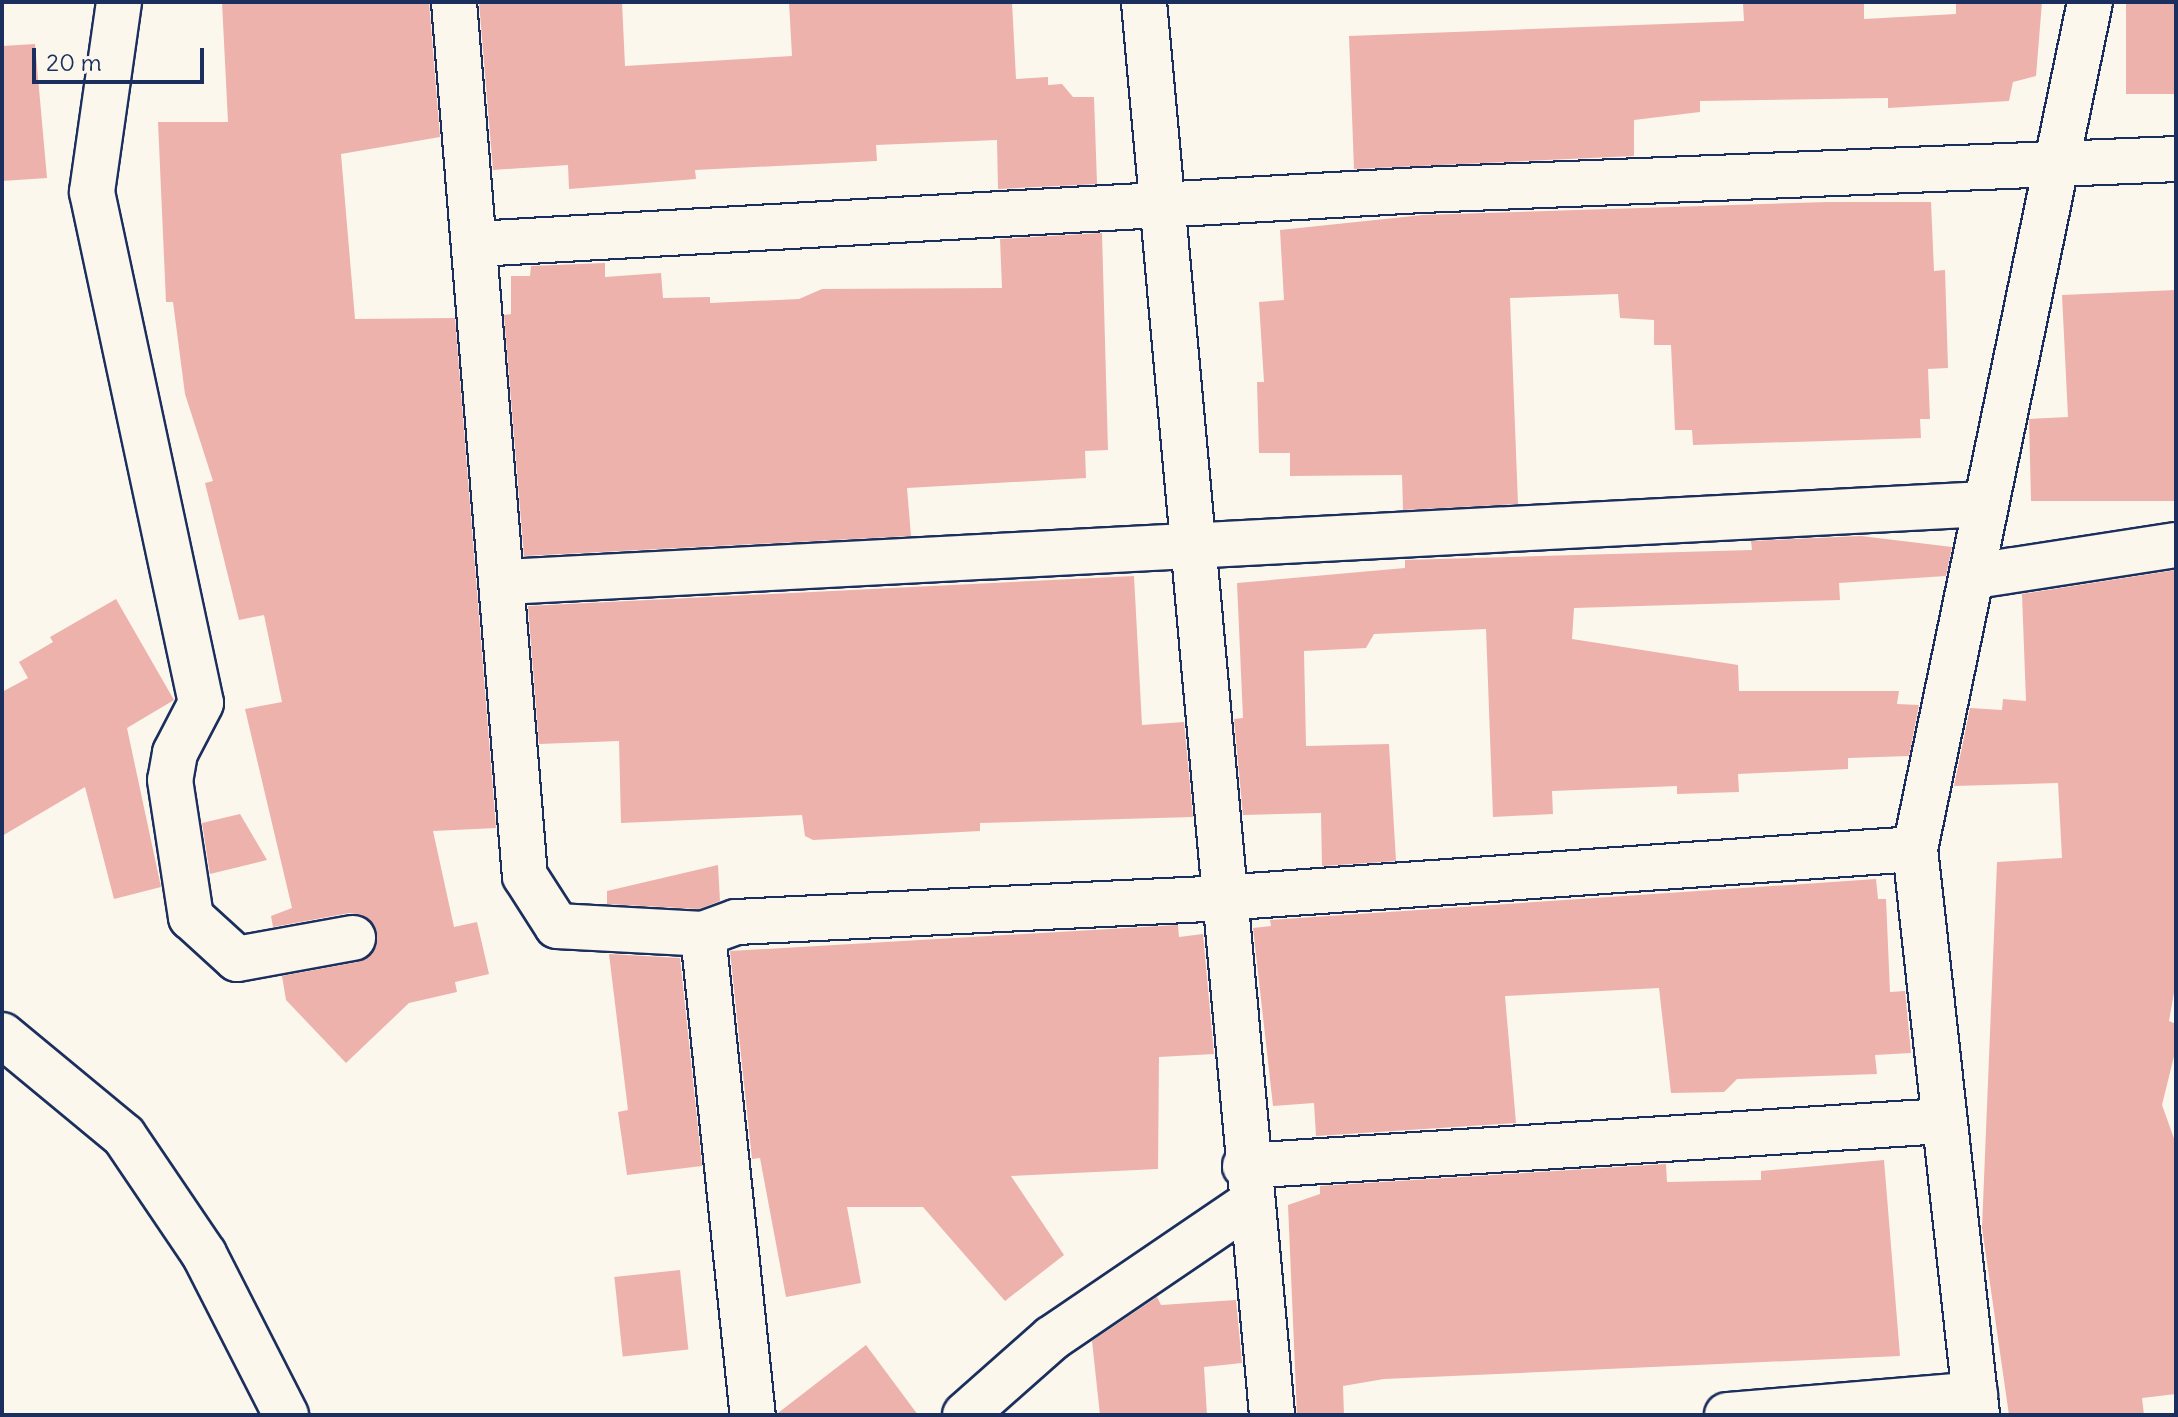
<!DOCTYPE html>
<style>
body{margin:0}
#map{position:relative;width:2178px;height:1417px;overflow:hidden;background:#fbf7ec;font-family:Delius,sans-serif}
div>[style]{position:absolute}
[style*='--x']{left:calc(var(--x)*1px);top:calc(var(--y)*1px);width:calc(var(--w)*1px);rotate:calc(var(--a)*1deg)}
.building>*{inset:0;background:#edb2ab;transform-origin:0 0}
.roads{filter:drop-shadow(2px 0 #1b2f5e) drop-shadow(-2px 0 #1b2f5e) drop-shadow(0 2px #1b2f5e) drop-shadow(0 -2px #1b2f5e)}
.street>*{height:44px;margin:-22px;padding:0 22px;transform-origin:22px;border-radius:22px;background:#fbf7ec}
span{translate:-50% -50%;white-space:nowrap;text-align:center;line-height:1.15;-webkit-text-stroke:6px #fbf7ec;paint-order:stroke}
.frame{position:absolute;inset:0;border:4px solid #1b2f5e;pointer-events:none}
.scale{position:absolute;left:32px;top:48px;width:172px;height:36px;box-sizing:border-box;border:4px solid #1b2f5e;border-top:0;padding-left:10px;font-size:24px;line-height:28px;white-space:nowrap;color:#1b2f5e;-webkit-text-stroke:6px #fbf7ec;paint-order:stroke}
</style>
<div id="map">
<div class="building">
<i style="clip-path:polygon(222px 2px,429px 2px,440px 137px,341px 154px,355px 319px,455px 318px,496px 828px,433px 831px,454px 927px,477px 922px,489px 974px,455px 982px,457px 992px,409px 1003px,346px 1063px,286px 1000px,282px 976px,358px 962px,376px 947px,377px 933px,362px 915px,349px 913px,273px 927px,271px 916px,292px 908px,245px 709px,282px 702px,264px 615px,239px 620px,205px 483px,213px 481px,185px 394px,173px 302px,166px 302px,158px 122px,228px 122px)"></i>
<i style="clip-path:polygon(479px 2px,622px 2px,625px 66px,792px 56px,789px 2px,1012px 2px,1016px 79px,1048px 77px,1048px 85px,1062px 84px,1073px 97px,1094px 97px,1097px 184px,998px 189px,997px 140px,876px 145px,877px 161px,695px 170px,696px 179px,569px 189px,568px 165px,493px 170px)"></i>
<i style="clip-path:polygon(1956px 2px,2042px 2px,2036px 76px,2013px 82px,2009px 101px,1888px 108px,1888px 98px,1700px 101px,1700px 112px,1634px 120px,1634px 156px,1354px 169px,1349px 36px,1744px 21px,1743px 4px,1864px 4px,1864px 19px,1956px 14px)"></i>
<i style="left:2126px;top:2px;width:50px;height:92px"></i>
<i style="clip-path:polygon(35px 44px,47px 178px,2px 181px,2px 46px)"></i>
<i style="clip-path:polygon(1828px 202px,1931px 202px,1934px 271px,1945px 270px,1948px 368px,1928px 369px,1930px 419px,1920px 419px,1921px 438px,1693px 445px,1692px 430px,1675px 430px,1671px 345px,1654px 345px,1654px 320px,1620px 318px,1618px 294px,1510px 298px,1518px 504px,1403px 510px,1402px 475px,1290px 476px,1290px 453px,1259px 453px,1257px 382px,1264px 382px,1259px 302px,1284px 300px,1280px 230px,1423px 215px)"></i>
<i style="clip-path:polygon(1102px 233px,1108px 450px,1085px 451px,1086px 478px,907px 488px,911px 536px,524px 556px,504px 315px,511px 314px,511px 276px,530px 276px,531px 266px,605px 263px,605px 277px,661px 273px,663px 298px,710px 297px,710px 303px,799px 299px,822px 289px,1002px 288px,1000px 239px)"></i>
<i style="clip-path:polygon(2176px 290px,2176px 501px,2031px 501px,2029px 419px,2068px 417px,2062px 295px)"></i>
<i style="clip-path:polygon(1861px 536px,1952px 547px,1946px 576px,1839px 583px,1840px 600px,1574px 608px,1572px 639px,1738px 665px,1739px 691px,1899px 691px,1897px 704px,1919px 705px,1909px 756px,1848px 758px,1848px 769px,1738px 774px,1739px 792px,1677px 794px,1677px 786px,1552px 791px,1553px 814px,1493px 817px,1486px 629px,1374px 634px,1366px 648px,1304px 651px,1306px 746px,1389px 744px,1396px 861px,1322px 866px,1321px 813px,1243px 815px,1234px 719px,1243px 718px,1237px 583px,1405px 568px,1405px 560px,1752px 550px,1751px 541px)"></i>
<i style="clip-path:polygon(2176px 570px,2176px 981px,2169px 1021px,2176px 1024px,2176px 1048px,2162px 1105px,2176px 1144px,2176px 1394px,2142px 1398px,2144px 1415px,2009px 1415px,1982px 1228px,1997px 862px,2062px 858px,2058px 783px,1954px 786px,1970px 708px,2002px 710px,2003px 699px,2026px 701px,2022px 594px)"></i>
<i style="clip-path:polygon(1134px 576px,1142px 725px,1184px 722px,1193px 817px,980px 823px,980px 831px,813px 840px,805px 836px,802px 815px,621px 823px,619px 741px,539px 744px,528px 606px)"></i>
<i style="clip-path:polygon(116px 599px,174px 700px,127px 728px,161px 887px,114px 899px,85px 787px,2px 836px,2px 692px,28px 678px,19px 662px,53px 642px,50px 637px)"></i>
<i style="clip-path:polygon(240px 814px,267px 860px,210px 874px,202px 823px)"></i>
<i style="clip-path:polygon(718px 865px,720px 901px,699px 909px,607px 904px,607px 891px)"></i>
<i style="clip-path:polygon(1876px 879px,1878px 899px,1886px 899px,1890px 992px,1905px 991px,1911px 1053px,1875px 1055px,1877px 1074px,1737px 1079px,1724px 1092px,1671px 1093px,1659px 988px,1505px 996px,1516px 1123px,1316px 1136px,1314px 1103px,1273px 1106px,1253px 928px,1271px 926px,1270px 920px)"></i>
<i style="clip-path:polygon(1178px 925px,1179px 937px,1203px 934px,1214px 1054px,1159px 1057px,1158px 1169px,1011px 1176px,1064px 1255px,1005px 1301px,923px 1207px,847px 1207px,861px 1283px,786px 1297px,760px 1158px,752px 1159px,730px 951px)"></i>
<i style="clip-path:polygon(609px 954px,680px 958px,702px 1166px,627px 1175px,618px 1112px,628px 1110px)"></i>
<i style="clip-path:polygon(1884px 1160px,1900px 1356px,1384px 1379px,1343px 1386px,1344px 1415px,1297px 1415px,1288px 1205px,1320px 1194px,1320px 1186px,1666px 1164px,1667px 1182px,1761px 1180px,1761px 1171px)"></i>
<i style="left:680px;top:1270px;width:80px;height:66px;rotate:84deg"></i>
<i style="clip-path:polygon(1157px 1297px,1161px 1305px,1236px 1300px,1242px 1363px,1204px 1367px,1207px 1415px,1100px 1415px,1092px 1341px)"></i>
<i style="clip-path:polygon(866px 1345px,918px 1415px,778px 1415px,778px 1413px)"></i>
</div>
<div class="roads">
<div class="street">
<i style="--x:119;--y:2;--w:192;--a:98.1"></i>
<i style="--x:92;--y:192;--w:522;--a:77.96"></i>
<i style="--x:201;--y:703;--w:56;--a:117.5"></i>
<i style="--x:175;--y:753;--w:27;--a:100"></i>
<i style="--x:170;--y:780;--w:139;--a:81.3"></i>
<i style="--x:191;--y:917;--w:62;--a:42.4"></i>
<i style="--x:237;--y:959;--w:118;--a:-10.3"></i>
<i style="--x:454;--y:2;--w:877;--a:85.36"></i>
<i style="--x:525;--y:876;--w:59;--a:57.4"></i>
<i style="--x:557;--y:926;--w:146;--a:3.1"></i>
<i style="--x:703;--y:934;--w:35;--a:-20"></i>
<i style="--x:736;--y:922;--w:486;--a:-2.8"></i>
<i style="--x:1221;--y:898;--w:696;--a:-4.04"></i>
<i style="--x:1144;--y:2;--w:1419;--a:84.82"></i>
<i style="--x:476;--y:244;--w:948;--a:-3.27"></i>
<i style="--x:1422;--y:190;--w:755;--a:-2.35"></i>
<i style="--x:1975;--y:576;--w:203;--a:-8.8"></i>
<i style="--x:505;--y:582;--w:1482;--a:-3.02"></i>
<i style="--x:703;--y:934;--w:484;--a:84.1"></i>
<i style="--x:2;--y:1035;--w:158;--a:39.6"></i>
<i style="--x:124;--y:1136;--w:143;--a:55.9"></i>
<i style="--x:204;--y:1254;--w:181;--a:63"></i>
<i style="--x:1245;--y:1166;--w:698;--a:-3.69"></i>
<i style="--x:965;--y:1415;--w:116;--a:-41.5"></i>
<i style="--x:1052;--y:1338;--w:237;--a:-34.2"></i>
<i style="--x:1727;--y:1415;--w:249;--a:-4.8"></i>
<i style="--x:1977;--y:1415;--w:569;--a:-96.25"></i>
<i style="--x:1915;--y:849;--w:865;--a:-78.33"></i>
</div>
</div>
<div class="frame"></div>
<div class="scale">20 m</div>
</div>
